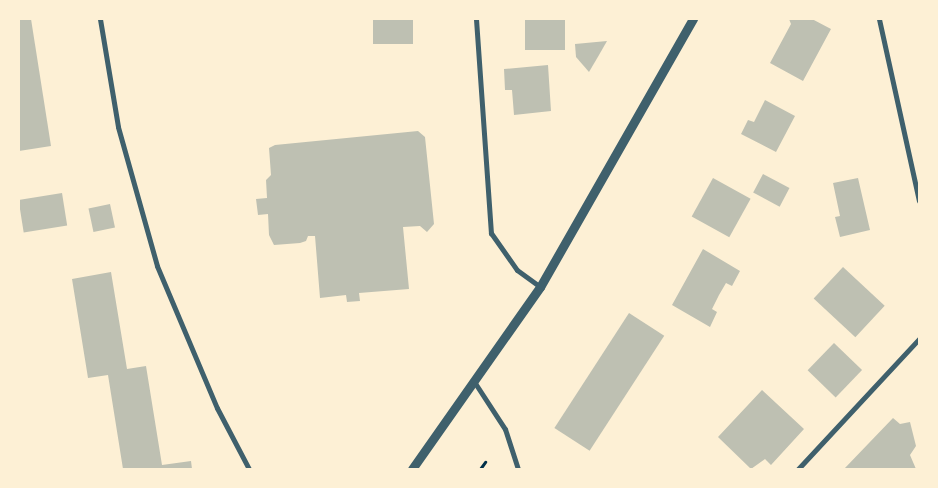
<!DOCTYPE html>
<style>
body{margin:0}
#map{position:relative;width:938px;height:488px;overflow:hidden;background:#fdf0d5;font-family:"Fira Sans Condensed",sans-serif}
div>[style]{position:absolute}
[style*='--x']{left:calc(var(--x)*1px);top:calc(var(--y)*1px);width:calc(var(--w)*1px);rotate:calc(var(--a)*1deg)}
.building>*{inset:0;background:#bec0b2;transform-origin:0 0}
.path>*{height:3px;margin:-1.5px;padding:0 1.5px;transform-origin:1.5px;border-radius:1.5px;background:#003049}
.minor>*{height:5px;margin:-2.5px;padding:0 2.5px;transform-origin:2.5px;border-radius:2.5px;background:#3f606c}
.tertiary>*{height:9px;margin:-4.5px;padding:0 4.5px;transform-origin:4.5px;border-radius:4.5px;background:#3f606c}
span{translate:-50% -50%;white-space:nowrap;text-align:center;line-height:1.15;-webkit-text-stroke:4px #fdf0d5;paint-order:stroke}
.frame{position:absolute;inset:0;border:20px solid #fdf0d5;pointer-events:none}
</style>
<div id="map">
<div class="building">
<i style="clip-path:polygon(19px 19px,31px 19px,51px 146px,19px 151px)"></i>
<i style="left:373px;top:19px;width:40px;height:25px"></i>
<i style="left:525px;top:19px;width:40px;height:31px"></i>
<i style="clip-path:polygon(789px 19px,812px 19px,831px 29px,803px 81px,770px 63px,791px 24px)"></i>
<i style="clip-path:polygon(607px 41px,599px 55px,589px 72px,576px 57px,575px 44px)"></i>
<i style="clip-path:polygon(548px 65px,551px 111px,514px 115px,512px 90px,505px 90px,504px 69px)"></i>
<i style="clip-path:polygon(765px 100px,795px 116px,776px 152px,741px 134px,748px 120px,754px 122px)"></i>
<i style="clip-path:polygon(418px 131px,425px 137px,434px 224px,427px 232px,420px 226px,403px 227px,409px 289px,359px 293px,360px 301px,347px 302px,346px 295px,320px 298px,315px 236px,308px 236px,306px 241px,300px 243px,274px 245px,269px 235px,268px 214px,258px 215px,256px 199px,267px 198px,266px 180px,271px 175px,269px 148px,275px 145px)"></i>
<i style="left:763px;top:174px;width:30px;height:21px;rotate:28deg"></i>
<i style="left:713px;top:178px;width:43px;height:44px;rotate:29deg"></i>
<i style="clip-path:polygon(858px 178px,870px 230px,840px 237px,835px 217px,840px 216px,833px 183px)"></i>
<i style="left:62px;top:193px;width:33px;height:44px;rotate:81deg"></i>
<i style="left:110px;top:204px;width:24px;height:22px;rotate:78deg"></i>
<i style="clip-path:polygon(703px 249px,740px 271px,732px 286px,726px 283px,719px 295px,712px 309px,717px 312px,710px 327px,672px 305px)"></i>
<i style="left:843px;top:267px;width:57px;height:43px;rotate:43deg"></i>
<i style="clip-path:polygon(111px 272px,127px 369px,146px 366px,162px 465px,191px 461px,192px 469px,123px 469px,108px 375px,88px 378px,72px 279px)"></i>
<i style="left:629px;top:313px;width:42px;height:137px;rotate:33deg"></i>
<i style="left:834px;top:343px;width:39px;height:38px;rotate:44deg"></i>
<i style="clip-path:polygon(762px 390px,804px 429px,771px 465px,765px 459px,751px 469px,718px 437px)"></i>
<i style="clip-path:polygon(893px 418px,900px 424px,910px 422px,916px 446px,910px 455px,916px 469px,844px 469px)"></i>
</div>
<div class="path">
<i style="--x:480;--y:469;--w:9;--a:-54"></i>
</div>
<div class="minor">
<i style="--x:100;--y:19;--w:109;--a:80.5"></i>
<i style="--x:118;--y:127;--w:144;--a:74.3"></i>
<i style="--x:157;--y:266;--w:154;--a:67.1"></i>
<i style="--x:217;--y:408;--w:69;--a:62.3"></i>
<i style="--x:476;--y:19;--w:215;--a:86"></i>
<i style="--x:491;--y:233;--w:45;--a:54.9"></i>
<i style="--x:517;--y:270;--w:29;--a:36"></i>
<i style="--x:879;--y:19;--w:186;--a:77.6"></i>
<i style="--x:475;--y:383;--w:55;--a:56.9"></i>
<i style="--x:505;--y:429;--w:42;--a:72"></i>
<i style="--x:798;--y:469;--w:178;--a:-47.1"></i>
</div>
<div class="tertiary">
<i style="--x:412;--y:469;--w:223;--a:-54.9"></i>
<i style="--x:540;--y:287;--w:309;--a:-60.3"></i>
</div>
<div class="frame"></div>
</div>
